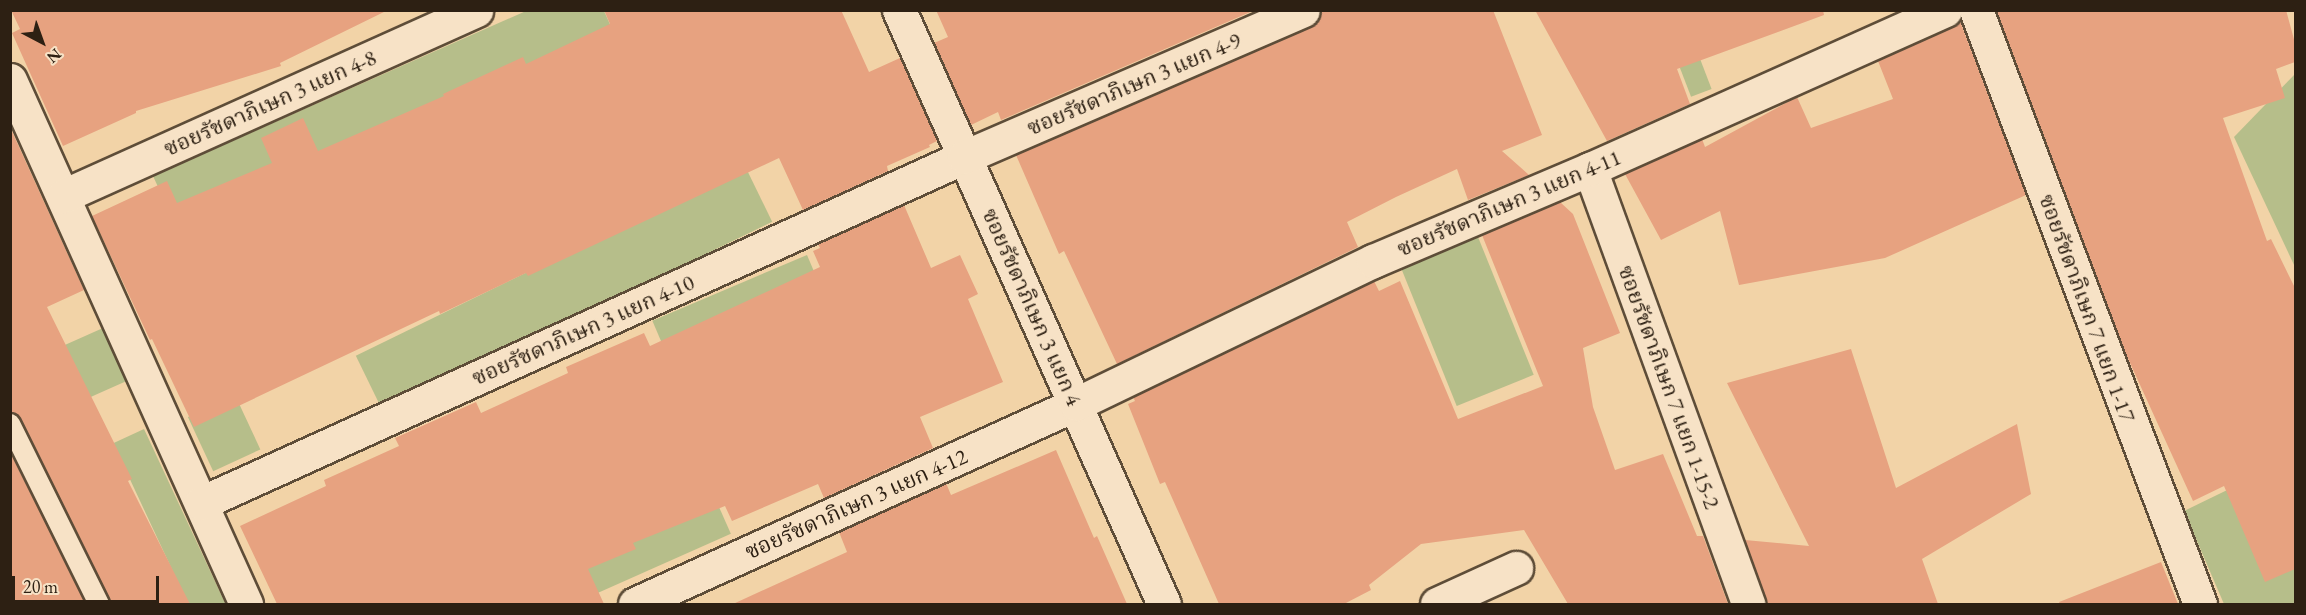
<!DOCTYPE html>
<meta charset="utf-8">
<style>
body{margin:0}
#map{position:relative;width:2306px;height:615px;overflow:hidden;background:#f2d3a7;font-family:"EB Garamond","Noto Serif Thai",serif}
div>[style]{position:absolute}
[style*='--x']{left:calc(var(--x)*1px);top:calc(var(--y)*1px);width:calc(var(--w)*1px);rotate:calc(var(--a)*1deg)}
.green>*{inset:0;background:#b6be8a;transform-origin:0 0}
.building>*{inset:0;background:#e7a280}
.roads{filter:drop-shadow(2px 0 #5e4d38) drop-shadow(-2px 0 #5e4d38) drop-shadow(0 2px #5e4d38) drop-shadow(0 -2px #5e4d38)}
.service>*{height:20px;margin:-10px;padding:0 10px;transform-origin:10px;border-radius:10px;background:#f7e2c6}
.minor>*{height:33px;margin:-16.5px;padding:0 16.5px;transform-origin:16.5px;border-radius:16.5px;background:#f7e2c6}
span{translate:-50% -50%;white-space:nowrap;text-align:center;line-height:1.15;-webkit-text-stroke:4.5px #f7e2c6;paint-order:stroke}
.street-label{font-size:22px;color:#2d2013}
.frame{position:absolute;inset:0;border:12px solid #2d2013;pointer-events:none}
.north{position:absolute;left:12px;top:12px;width:60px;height:60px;-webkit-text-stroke:4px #f7e2c6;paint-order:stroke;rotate:139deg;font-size:16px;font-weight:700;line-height:24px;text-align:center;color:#2d2013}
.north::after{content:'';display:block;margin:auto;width:21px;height:27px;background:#2d2013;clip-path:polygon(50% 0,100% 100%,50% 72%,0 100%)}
.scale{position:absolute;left:12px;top:576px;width:147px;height:27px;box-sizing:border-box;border:3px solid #2d2013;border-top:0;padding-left:8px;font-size:18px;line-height:21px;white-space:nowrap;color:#2d2013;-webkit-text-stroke:4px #f7e2c6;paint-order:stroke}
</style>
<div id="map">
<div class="green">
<i style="clip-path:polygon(526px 11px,604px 11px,613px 31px,176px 226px,153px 176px)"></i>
<i style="left:1684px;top:17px;width:77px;height:22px;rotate:69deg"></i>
<i style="clip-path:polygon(2295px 74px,2295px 267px,2234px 137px)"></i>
<i style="left:745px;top:166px;width:62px;height:433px;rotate:64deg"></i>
<i style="left:1476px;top:232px;width:154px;height:83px;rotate:68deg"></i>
<i style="left:807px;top:255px;width:40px;height:168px;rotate:67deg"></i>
<i style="left:103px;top:328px;width:58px;height:51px;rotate:66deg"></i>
<i style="left:235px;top:395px;width:60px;height:52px;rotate:65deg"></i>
<i style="left:144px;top:429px;width:193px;height:34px;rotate:65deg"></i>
<i style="clip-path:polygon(2295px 457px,2295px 604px,2224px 604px,2184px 511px)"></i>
<i style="left:715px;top:498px;width:39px;height:168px;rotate:66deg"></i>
</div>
<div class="building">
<i style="clip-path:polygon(11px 10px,388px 10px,280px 63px,281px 66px,136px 111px,136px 113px,63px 146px,12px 33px,20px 29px)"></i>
<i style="clip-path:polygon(604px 10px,841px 10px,869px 72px,900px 58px,937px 141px,929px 145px,930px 147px,887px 166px,888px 171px,803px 210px,779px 158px,528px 276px,526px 273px,440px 314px,439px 311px,194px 427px,152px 339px,150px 340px,92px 216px,167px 181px,177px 203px,272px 163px,261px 138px,303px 118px,318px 151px,444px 96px,443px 94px,523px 57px,526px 64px,610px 24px)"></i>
<i style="clip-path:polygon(936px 10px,1255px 10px,1001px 120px,998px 112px,971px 125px,934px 43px,948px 37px)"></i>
<i style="clip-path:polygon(1321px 10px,1493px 10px,1542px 135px,1502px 151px,1529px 175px,1468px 200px,1457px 169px,1396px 197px,1347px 222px,1358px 247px,1117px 364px,1064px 251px,1059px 254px,1016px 155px,1310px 27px,1318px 21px)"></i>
<i style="clip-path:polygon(1535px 10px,1823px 10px,1824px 15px,1677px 69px,1690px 104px,1607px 141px)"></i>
<i style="clip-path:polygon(1996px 10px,2286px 10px,2295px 43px,2295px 62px,2276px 69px,2285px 98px,2223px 118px,2267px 241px,2271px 239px,2295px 288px,2295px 569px,2265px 582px,2224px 486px,2193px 501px,2125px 352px)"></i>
<i style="clip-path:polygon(1960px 21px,2026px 195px,1885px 258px,1739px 285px,1720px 211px,1661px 240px,1625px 174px,1702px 139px,1705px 147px,1797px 97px,1811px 128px,1893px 99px,1878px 61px,1953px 27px)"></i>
<i style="clip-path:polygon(10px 127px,84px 290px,47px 307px,132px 479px,128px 481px,190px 604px,111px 604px,21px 419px,10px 412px)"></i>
<i style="clip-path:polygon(1560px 202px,1573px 214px,1620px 333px,1583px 348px,1593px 407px,1615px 470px,1663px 454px,1697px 536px,1703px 536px,1728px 604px,1568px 604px,1524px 530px,1421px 544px,1369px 585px,1371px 590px,1344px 604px,1219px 604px,1165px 482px,1160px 484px,1128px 404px,1135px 401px,1133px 397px,1374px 281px,1379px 291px,1400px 281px,1458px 419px,1543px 386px,1482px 235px)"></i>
<i style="clip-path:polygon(904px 205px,931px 268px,960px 255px,978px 294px,968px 299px,1003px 382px,920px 417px,933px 448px,824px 498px,818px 484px,732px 521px,725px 506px,633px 543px,636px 549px,588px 569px,604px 604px,277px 604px,240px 526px,326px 486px,324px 480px,399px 446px,395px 438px,476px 402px,481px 413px,568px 373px,566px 367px,644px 333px,650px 346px,820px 267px,813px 251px,820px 248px,818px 244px)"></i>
<i style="clip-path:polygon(1851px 349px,1896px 488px,2017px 424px,2031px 494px,1922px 559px,1938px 604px,1766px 604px,1745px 540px,1809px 546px,1727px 383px)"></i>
<i style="clip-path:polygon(1056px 450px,1094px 538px,1097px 536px,1127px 604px,733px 604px,847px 552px,839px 532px,946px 483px,951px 495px)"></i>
<i style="clip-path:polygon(10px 452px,86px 604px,10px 604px)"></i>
<i style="clip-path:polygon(2161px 562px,2178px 604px,2060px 604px,2059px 602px)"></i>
</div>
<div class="roads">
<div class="service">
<i style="--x:10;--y:424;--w:201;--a:63.7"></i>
</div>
<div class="minor">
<i style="--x:899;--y:10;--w:650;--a:65.96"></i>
<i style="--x:1976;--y:10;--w:635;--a:69.34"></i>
<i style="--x:10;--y:80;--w:575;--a:65.75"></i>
<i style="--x:1590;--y:169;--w:463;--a:70"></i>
<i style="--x:63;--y:196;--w:453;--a:-24.2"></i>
<i style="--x:201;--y:503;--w:838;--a:-24.39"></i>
<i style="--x:964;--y:157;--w:369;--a:-23.4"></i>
<i style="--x:635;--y:604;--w:484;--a:-24.4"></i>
<i style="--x:1076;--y:404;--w:330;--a:-25.7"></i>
<i style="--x:1373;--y:261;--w:236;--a:-23"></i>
<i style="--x:1590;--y:169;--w:389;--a:-24.1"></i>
<i style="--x:1437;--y:604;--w:87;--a:-24.5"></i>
</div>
</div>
<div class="street-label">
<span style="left:1134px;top:84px;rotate:-23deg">ซอยรัชดาภิเษก 3 แยก 4-9</span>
<span style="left:270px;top:103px;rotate:-24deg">ซอยรัชดาภิเษก 3 แยก 4-8</span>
<span style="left:1509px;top:203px;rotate:-23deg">ซอยรัชดาภิเษก 3 แยก 4-11</span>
<span style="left:1032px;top:307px;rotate:66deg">ซอยรัชดาภิเษก 3 แยก 4</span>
<span style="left:2087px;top:308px;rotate:70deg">ซอยรัชดาภิเษก 7 แยก 1-17</span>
<span style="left:583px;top:330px;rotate:-24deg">ซอยรัชดาภิเษก 3 แยก 4-10</span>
<span style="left:1669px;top:387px;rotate:70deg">ซอยรัชดาภิเษก 7 แยก 1-15-2</span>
<span style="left:856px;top:504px;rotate:-24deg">ซอยรัชดาภิเษก 3 แยก 4-12</span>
</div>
<div class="frame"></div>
<div class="north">N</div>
<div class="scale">20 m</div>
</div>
